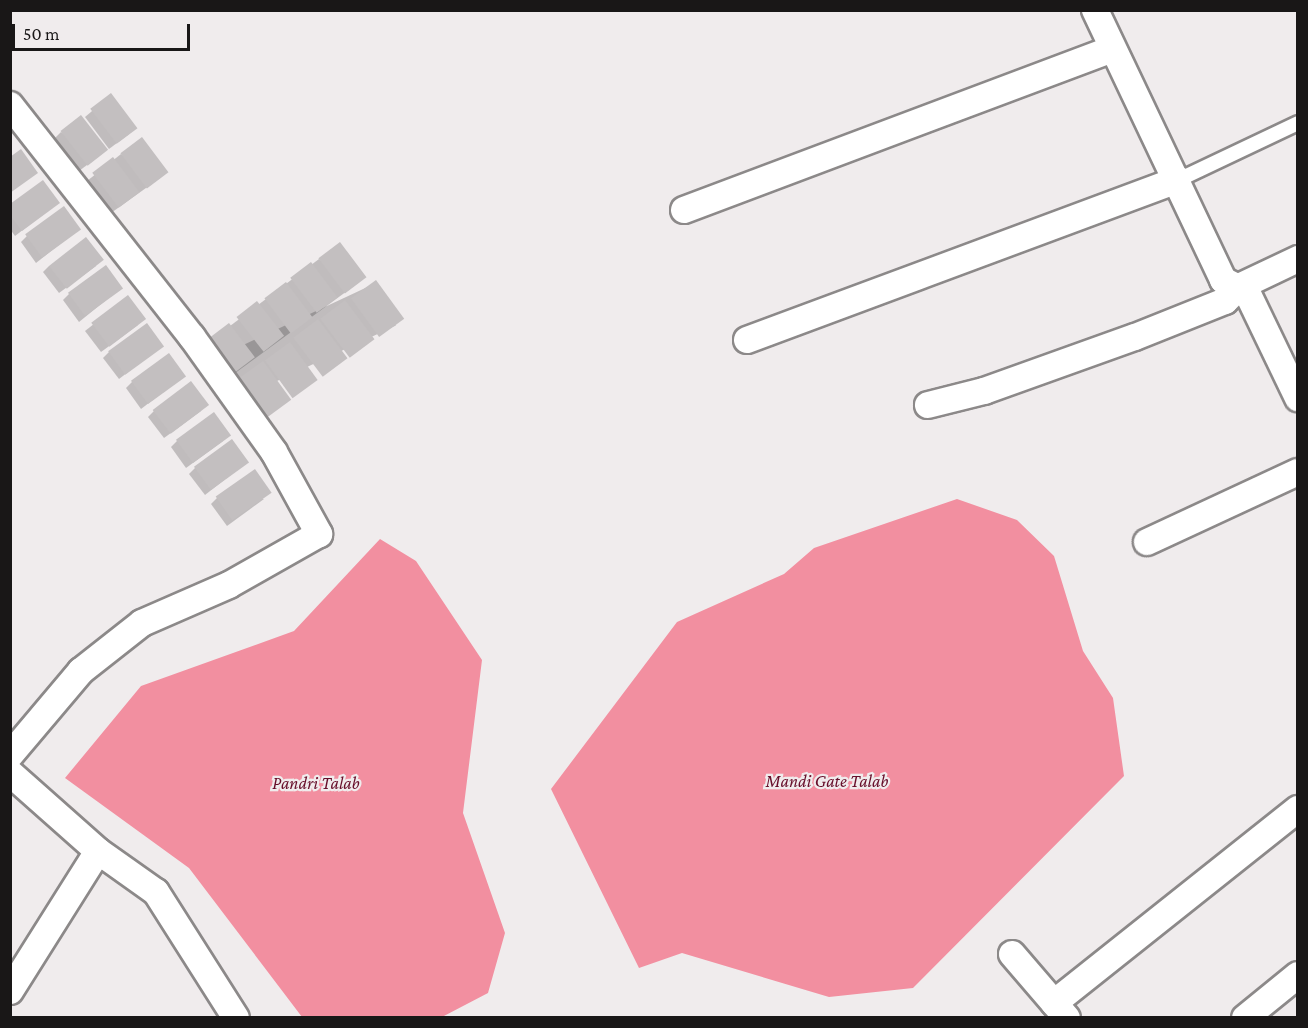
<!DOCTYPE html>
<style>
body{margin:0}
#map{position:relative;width:1308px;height:1028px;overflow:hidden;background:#f0eced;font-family:"Crimson Pro",serif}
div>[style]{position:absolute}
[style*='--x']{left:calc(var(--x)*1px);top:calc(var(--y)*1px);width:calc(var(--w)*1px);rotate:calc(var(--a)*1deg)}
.water>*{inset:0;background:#f28fa0}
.shadow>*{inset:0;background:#0003;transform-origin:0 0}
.building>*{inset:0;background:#c3bfc0;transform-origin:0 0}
.roads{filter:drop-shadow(2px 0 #8c8989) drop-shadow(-2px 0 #8c8989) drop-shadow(0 2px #8c8989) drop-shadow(0 -2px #8c8989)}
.service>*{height:14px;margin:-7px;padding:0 7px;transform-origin:7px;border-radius:7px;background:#fff}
.minor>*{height:26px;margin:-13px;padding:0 13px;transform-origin:13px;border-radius:13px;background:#fff}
span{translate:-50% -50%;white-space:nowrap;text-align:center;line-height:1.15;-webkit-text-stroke:4.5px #f0eced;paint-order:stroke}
.water-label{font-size:18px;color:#670e2a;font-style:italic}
.frame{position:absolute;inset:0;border:12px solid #191717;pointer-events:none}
.scale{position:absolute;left:12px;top:24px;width:178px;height:27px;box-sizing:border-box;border:3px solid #191717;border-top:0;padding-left:8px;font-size:18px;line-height:21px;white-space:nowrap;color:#191717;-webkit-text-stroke:4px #f0eced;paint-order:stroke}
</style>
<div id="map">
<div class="water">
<i style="clip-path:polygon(957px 499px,1017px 520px,1054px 556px,1083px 651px,1113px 698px,1124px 776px,913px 988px,829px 997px,682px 953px,639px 968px,551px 789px,677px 622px,784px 574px,814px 548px)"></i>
<i style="clip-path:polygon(380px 539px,416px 561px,482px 660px,463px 813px,505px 933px,488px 993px,442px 1017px,302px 1017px,189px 868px,65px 778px,141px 686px,294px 631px)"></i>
</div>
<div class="shadow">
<i style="clip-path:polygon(111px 95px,129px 134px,109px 149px,85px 117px)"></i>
<i style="clip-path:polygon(61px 132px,99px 156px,79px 171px,55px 138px)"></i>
<i style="clip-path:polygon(121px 154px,160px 178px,111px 213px,87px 181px)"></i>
<i style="clip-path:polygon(58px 203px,15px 236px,10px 229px,10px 206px)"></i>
<i style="clip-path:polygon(79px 229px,36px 263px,21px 242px,27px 236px)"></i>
<i style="clip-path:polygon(319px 259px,358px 283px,227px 379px,230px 326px)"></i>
<i style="clip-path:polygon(49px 266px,96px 266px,59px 293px,43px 272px)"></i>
<i style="left:376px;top:283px;width:47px;height:178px;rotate:65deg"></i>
<i style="clip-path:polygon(121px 288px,79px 322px,63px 300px,69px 294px)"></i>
<i style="clip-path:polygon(128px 297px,138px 325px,101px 352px,85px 331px)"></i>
<i style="clip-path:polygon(162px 346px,119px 379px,103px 358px,109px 352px)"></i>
<i style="clip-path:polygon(184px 376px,141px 409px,126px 388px,132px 382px)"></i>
<i style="clip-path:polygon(154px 411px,201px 411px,164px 438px,148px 417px)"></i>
<i style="clip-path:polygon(177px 441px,223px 441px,186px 468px,171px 447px)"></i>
<i style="clip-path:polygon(247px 462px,205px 495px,189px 474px,195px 468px)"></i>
<i style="clip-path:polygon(217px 498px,264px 499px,227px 526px,211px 504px)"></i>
</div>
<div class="building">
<i style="left:111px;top:93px;width:44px;height:26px;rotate:53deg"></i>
<i style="left:81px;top:115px;width:44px;height:26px;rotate:52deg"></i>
<i style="left:142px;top:137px;width:44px;height:27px;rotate:53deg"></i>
<i style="clip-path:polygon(21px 149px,38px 173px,10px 193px,10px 157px)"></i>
<i style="left:113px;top:157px;width:44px;height:26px;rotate:53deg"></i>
<i style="clip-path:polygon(43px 180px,60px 203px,22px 231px,10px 215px,10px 204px)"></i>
<i style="left:64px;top:206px;width:29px;height:48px;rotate:54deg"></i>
<i style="left:86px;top:237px;width:29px;height:47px;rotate:52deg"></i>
<i style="left:340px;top:242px;width:44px;height:27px;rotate:53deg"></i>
<i style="left:311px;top:262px;width:44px;height:26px;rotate:53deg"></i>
<i style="left:106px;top:265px;width:29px;height:47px;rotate:54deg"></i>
<i style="left:376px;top:280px;width:48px;height:31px;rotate:54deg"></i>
<i style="left:286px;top:282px;width:44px;height:27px;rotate:53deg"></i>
<i style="left:128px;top:295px;width:30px;height:46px;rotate:53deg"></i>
<i style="left:345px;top:300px;width:49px;height:31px;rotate:53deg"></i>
<i style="left:257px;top:301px;width:44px;height:26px;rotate:52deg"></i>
<i style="left:318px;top:319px;width:49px;height:31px;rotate:53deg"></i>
<i style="left:147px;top:323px;width:29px;height:48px;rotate:54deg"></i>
<i style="left:229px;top:323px;width:43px;height:26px;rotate:53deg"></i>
<i style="left:290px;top:342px;width:47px;height:31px;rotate:54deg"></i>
<i style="left:169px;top:353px;width:29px;height:47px;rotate:54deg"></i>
<i style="left:263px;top:361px;width:48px;height:32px;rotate:54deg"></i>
<i style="left:191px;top:381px;width:30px;height:48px;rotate:53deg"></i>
<i style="left:214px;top:412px;width:29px;height:47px;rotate:54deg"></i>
<i style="left:232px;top:439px;width:29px;height:47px;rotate:54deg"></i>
<i style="left:255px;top:469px;width:29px;height:48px;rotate:55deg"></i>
</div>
<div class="roads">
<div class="service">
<i style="--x:1178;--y:180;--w:133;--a:-25.4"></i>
</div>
<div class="minor">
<i style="--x:1095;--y:10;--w:299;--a:64.6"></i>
<i style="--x:1223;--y:280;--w:27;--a:27"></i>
<i style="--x:1247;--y:292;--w:118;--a:64.3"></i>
<i style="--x:10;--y:105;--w:295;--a:51.9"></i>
<i style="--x:192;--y:337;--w:141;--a:54.5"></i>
<i style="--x:274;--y:452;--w:94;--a:61.2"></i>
<i style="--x:319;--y:534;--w:103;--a:150.5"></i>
<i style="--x:229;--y:585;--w:95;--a:156.4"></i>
<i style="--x:142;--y:623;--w:78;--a:141.8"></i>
<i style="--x:81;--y:671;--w:110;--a:130.2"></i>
<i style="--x:684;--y:210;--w:457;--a:-20.6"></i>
<i style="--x:747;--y:340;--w:460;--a:-20.4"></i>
<i style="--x:928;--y:405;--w:58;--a:-14"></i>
<i style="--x:984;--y:391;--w:160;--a:-19.7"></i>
<i style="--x:1135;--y:337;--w:97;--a:-21.8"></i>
<i style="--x:1225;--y:301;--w:20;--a:-45"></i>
<i style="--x:1239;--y:287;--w:65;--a:-25.4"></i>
<i style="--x:1147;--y:542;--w:166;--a:-24.9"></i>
<i style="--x:10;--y:773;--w:118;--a:41.6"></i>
<i style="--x:98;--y:851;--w:71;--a:35.3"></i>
<i style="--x:156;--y:892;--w:149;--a:57.6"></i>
<i style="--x:1012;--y:954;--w:84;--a:49.3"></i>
<i style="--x:10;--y:991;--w:165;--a:-57.8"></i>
<i style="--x:1054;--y:1003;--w:312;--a:-38.5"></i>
<i style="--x:1245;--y:1018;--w:68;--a:-39.1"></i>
</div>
</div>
<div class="water-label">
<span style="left:827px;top:781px">Mandi Gate Talab</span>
<span style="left:316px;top:783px">Pandri Talab</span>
</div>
<div class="frame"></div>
<div class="scale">50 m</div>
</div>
